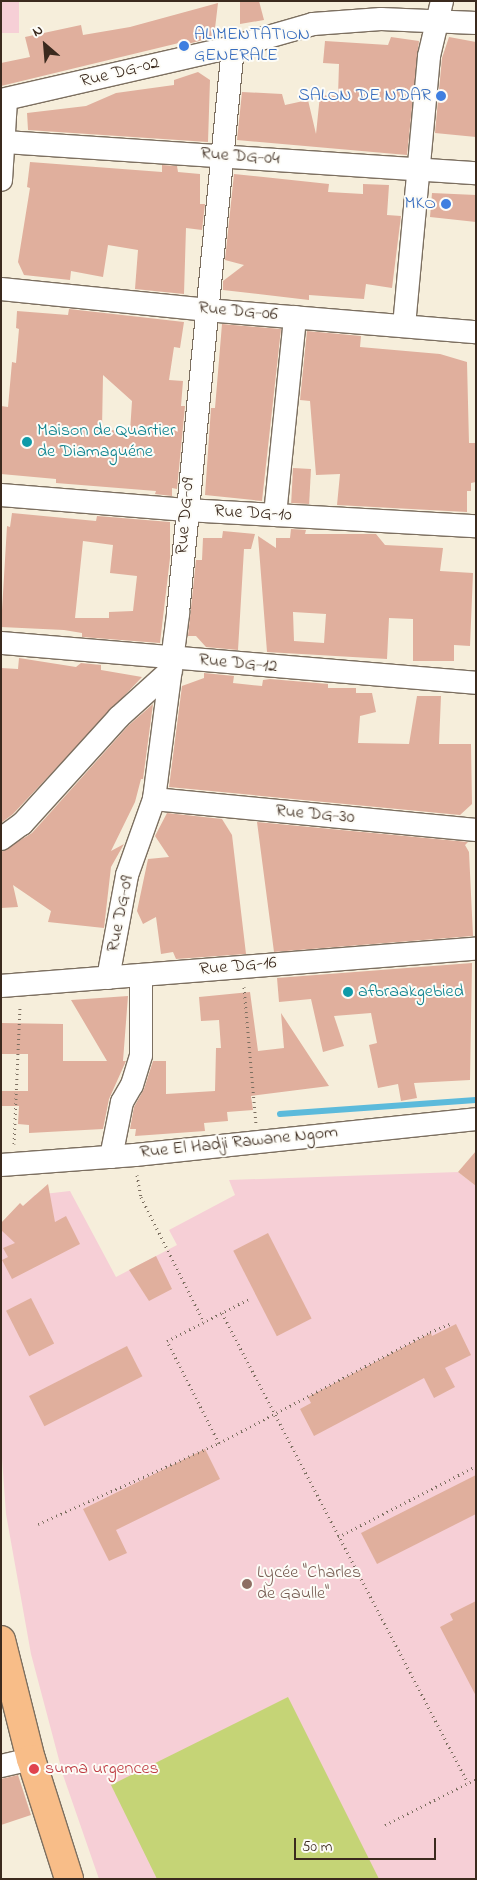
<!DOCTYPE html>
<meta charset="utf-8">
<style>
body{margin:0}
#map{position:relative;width:477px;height:1880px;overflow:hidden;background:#f6eedb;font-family:"Indie Flower",sans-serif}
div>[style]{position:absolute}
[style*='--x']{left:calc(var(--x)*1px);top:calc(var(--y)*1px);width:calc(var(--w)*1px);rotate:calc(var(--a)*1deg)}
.built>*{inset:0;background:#f6cfd6;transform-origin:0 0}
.green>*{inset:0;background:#c5d476}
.stream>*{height:5.5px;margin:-2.75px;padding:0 2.75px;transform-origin:2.75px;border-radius:2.75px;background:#5cbadb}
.building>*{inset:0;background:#e0af9d;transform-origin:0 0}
.path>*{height:3px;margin-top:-1.5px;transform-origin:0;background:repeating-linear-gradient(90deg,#7c6f60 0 1px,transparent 0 5px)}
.roads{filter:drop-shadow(1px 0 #7c6f60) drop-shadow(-1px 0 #7c6f60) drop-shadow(0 1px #7c6f60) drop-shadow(0 -1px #7c6f60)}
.minor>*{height:22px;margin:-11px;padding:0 11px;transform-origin:11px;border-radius:11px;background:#fff}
.highway>*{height:28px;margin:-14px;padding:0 14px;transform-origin:14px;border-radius:14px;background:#f8bd88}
.dots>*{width:14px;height:14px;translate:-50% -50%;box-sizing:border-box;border:2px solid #fdfcf7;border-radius:50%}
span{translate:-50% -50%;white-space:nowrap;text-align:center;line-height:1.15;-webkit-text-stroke:4px #fdfcf7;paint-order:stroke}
.shop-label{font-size:18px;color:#366cbe}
.left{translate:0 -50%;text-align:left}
.right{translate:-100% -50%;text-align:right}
.street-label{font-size:18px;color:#3b2a1e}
.culture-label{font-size:18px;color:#0d838f}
.education-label{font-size:18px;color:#785e54}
.health-label{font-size:18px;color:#be3a42}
.frame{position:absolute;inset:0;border:2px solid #3b2a1e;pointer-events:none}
.north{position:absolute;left:20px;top:20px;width:50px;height:50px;-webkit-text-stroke:4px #fdfcf7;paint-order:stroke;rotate:333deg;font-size:14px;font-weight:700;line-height:20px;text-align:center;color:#3b2a1e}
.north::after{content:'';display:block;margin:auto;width:18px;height:22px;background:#3b2a1e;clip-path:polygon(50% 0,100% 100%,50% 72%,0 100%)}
.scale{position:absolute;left:294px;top:1838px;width:142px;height:22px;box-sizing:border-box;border:2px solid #3b2a1e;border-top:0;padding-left:6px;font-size:15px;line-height:18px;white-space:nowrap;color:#3b2a1e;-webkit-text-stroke:4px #fdfcf7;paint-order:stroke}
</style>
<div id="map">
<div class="built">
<i style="left:1px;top:1px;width:18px;height:32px"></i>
<i style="clip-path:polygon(458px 1172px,476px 1186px,476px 1879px,99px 1879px,63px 1775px,31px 1654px,6px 1514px,1px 1444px,1px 1227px,35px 1195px,70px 1191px,116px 1277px,177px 1245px,169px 1230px,235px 1195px,229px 1180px)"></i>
</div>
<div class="green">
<i style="clip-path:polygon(288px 1697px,379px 1879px,157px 1879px,111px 1785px)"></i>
</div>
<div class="stream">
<i style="--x:280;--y:1114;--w:196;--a:-4.1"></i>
</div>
<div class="building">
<i style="clip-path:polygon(240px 1px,259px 1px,264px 20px,240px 24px)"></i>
<i style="clip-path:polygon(218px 3px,214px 37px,184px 45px,183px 42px,1px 86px,1px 63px,30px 57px,25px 37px,81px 25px,83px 35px,130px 27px)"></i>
<i style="clip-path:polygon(391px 37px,419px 41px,407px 155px,237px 140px,242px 92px,282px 94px,285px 105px,308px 100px,316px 134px,320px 95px,338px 96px,339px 64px,323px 63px,325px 41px,388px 45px)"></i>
<i style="clip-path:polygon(449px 37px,476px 42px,476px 137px,435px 133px,442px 58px)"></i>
<i style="clip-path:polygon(198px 72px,210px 80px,208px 142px,28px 130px,27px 113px,86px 106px,116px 93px,174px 85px,174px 80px)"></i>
<i style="clip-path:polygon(30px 162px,162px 172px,162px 165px,177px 166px,178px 172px,200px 174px,200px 204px,205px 204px,202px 230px,186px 228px,184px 294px,135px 289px,138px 250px,108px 245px,103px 277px,71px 271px,70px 280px,24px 275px,18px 262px,30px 188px,27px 187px)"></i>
<i style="clip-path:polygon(234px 174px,329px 184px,328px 192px,363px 194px,363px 184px,389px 185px,387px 215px,401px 216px,392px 288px,366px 284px,364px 299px,309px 295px,309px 300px,223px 290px,223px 281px,244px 265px,225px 260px)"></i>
<i style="clip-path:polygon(432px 193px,476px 195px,476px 222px,430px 217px)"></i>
<i style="clip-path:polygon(evenodd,69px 309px,184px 322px,180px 348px,174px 347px,169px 380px,183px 381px,181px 406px,185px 406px,177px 489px,172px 488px,172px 496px,155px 494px,156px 491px,56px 483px,56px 479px,1px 474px,1px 406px,8px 407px,12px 362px,16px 363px,19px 329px,16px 328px,17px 311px,68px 315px,69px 309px,103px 375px,132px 401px,130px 432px,102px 429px,103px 375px)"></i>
<i style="clip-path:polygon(222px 324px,281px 329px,262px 501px,205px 495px,211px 408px,215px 408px)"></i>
<i style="clip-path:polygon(307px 331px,361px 336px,360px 347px,440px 354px,467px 362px,469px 443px,476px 443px,476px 482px,471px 483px,471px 491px,467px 491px,467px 512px,337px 505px,340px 474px,316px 475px,310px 401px,300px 400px)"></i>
<i style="left:293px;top:468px;width:18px;height:35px;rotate:3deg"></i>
<i style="clip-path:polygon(evenodd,12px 513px,96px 521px,97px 516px,170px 522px,170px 558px,160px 643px,82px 637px,82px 633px,64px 630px,1px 627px,7px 526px,10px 527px,12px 513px,83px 541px,113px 545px,110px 573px,137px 576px,133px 611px,109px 612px,109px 618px,75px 618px,83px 541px)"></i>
<i style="clip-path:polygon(evenodd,291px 529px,306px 530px,305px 534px,376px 534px,385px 545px,443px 548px,440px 571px,473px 573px,470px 646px,454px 645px,454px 661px,413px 661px,413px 619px,389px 618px,387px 659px,267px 652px,258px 536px,276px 548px,276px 538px,290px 538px,291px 529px,293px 612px,326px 614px,324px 643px,294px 641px,293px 612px)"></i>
<i style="clip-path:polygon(223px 531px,255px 534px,251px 549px,244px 549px,238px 650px,206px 647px,196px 636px,188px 636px,196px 560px,202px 560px,203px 538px,222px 538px)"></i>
<i style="clip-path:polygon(19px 658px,76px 667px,81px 663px,101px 665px,101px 670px,142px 677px,13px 814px,1px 823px,1px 668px,18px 669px)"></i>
<i style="clip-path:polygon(204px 673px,234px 676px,233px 683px,262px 686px,263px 680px,270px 679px,328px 684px,328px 688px,356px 688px,356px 693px,372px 693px,376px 712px,360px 716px,358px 743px,409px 744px,417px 696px,441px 696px,439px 744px,471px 744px,472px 804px,460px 815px,169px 787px,182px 686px,204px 678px)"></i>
<i style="clip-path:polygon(153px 704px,143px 779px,141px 779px,135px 802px,111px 851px,124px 844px,111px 867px,104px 928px,48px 922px,51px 911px,13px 885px,18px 907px,1px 908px,1px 852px,32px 833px,128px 726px)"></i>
<i style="clip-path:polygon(167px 813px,222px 819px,232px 835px,246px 954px,176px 959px,173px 952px,161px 954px,156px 917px,143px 924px,137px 911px,148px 859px,169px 857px,155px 836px)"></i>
<i style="clip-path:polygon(257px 822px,468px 842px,465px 845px,469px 852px,473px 936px,274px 952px)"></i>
<i style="clip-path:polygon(472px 963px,470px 1080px,414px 1083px,417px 1098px,401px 1101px,398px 1084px,378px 1088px,369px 1045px,377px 1043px,371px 1013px,334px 1016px,344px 1046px,323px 1052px,311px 999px,279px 1002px,277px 978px)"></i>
<i style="clip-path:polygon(250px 992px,258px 1051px,284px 1048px,281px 1013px,329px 1086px,251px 1096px,253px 1110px,227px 1112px,228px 1121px,204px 1123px,205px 1131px,135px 1136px,136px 1129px,130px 1129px,134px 1107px,144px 1089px,153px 1061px,166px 1061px,166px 1094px,215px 1091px,216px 1048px,221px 1048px,219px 1020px,201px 1021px,199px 997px)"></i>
<i style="clip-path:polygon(128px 996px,123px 1061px,126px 1061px,109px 1099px,103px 1129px,29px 1133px,29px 1125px,18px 1124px,19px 1106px,1px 1106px,1px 1091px,28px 1091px,28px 1054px,1px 1054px,1px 1023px,63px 1024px,63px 1061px,107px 1061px,71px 1000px)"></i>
<i style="clip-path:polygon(476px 1151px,476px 1186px,458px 1172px)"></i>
<i style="clip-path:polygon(48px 1184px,55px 1222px,66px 1216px,80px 1244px,12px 1279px,2px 1260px,8px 1257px,3px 1248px,15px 1243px,1px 1230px,1px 1223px,20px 1203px,23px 1206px)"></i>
<i style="left:268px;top:1233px;width:96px;height:39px;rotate:63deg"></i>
<i style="clip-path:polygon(156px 1256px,172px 1289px,149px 1301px,129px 1270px)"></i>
<i style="left:31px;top:1298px;width:51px;height:28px;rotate:63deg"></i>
<i style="clip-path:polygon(456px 1324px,471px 1355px,445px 1368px,455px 1387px,434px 1398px,424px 1378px,314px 1436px,300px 1409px,311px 1403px,308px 1397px,431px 1333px,432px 1336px)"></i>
<i style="left:127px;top:1346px;width:34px;height:110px;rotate:63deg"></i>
<i style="clip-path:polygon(205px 1449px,220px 1479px,116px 1530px,127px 1553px,109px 1561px,83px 1509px)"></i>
<i style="clip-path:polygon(476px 1475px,476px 1514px,377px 1564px,361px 1533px)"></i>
<i style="clip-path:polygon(476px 1601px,476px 1696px,440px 1627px,453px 1620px,450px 1614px)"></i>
<i style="clip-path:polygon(18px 1775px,31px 1815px,1px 1825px,1px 1779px)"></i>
</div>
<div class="path">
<i style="--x:244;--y:987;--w:137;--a:85"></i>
<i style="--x:14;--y:1144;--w:139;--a:-87.5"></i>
<i style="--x:137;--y:1175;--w:22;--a:80"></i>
<i style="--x:141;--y:1197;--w:140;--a:63.3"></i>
<i style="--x:222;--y:1313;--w:530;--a:62.37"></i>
<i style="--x:219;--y:1443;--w:114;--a:-117"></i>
<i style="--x:167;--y:1341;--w:94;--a:-27.1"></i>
<i style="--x:38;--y:1524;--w:198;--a:-24.1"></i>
<i style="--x:219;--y:1443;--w:238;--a:-27.7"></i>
<i style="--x:430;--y:1332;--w:24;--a:-22"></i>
<i style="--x:338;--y:1537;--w:155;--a:-27.2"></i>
<i style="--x:385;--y:1825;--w:102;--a:-26.8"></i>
</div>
<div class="roads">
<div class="minor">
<i style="--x:1;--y:100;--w:238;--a:-12.9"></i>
<i style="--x:233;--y:47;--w:83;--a:-16"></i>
<i style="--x:313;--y:24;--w:68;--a:-4.2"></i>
<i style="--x:381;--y:19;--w:95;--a:2.4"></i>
<i style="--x:5;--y:142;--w:472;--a:3.8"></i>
<i style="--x:1;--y:180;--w:80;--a:-86.4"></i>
<i style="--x:1;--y:289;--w:206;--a:5.8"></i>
<i style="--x:206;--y:310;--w:271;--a:4.7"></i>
<i style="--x:404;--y:326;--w:271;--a:-84.7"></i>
<i style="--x:429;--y:56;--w:57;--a:-76.7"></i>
<i style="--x:1;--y:495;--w:186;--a:4.6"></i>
<i style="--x:186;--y:510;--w:290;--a:3.2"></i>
<i style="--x:275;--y:515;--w:199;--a:-84.2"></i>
<i style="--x:1;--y:643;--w:477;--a:4.8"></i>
<i style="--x:154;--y:799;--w:323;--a:5.5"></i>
<i style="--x:1;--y:839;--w:26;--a:-36"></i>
<i style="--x:22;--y:824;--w:144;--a:-47.8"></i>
<i style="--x:119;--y:717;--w:70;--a:-42.1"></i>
<i style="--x:108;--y:978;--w:105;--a:-79.5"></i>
<i style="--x:127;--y:875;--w:81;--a:-70.4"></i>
<i style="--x:154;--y:799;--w:188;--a:-82.6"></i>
<i style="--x:178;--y:613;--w:569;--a:-84.45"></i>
<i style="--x:1;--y:986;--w:476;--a:-4.5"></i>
<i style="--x:111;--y:1157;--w:56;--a:-78.7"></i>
<i style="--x:122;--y:1102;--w:20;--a:-60"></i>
<i style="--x:132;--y:1085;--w:31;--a:-73"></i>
<i style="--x:141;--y:1055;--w:80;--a:-90"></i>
<i style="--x:1;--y:1165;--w:134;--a:-4.3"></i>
<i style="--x:135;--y:1155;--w:343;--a:-6"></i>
<i style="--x:1;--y:1766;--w:31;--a:-13"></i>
</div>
<div class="highway">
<i style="--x:1;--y:1640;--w:123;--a:75.9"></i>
<i style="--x:31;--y:1759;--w:126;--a:72.4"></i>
</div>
</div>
<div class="dots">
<i style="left:184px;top:46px;background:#3f7fe0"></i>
<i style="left:441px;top:96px;background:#3f7fe0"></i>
<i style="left:446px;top:204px;background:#3f7fe0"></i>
<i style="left:27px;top:442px;background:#0f9aa8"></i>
<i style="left:348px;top:992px;background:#0f9aa8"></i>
<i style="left:247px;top:1584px;background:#8d6e63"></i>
<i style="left:34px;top:1769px;background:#e0444e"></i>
</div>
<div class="shop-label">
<span class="left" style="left:194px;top:46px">ALIMENTATION<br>GENERALE</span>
<span class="right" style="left:431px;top:96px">SALON DE NDAR</span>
<span class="right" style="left:436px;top:204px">MKO</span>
</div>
<div class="street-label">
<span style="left:120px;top:73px;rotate:-14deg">Rue DG-02</span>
<span style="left:240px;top:157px;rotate:4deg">Rue DG-04</span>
<span style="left:238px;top:312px;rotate:5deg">Rue DG-06</span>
<span style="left:253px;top:514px;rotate:3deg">Rue DG-10</span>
<span style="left:186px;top:516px;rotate:-85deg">Rue DG-09</span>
<span style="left:238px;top:664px;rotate:5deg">Rue DG-12</span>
<span style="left:315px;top:815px;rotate:5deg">Rue DG-30</span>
<span style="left:121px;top:914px;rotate:-79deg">Rue DG-09</span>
<span style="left:238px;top:967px;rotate:-5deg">Rue DG-16</span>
<span style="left:239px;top:1143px;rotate:-6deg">Rue El Hadji Rawane Ngom</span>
</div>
<div class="culture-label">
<span class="left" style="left:37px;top:442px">Maison de Quartier<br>de Diamaguéne</span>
<span class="left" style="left:358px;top:992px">afbraakgebied</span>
</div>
<div class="education-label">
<span class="left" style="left:257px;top:1584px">Lycée "Charles<br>de Gaulle"</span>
</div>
<div class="health-label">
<span class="left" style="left:45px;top:1769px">suma urgences</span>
</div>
<div class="frame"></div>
<div class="north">N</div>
<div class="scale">50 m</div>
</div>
